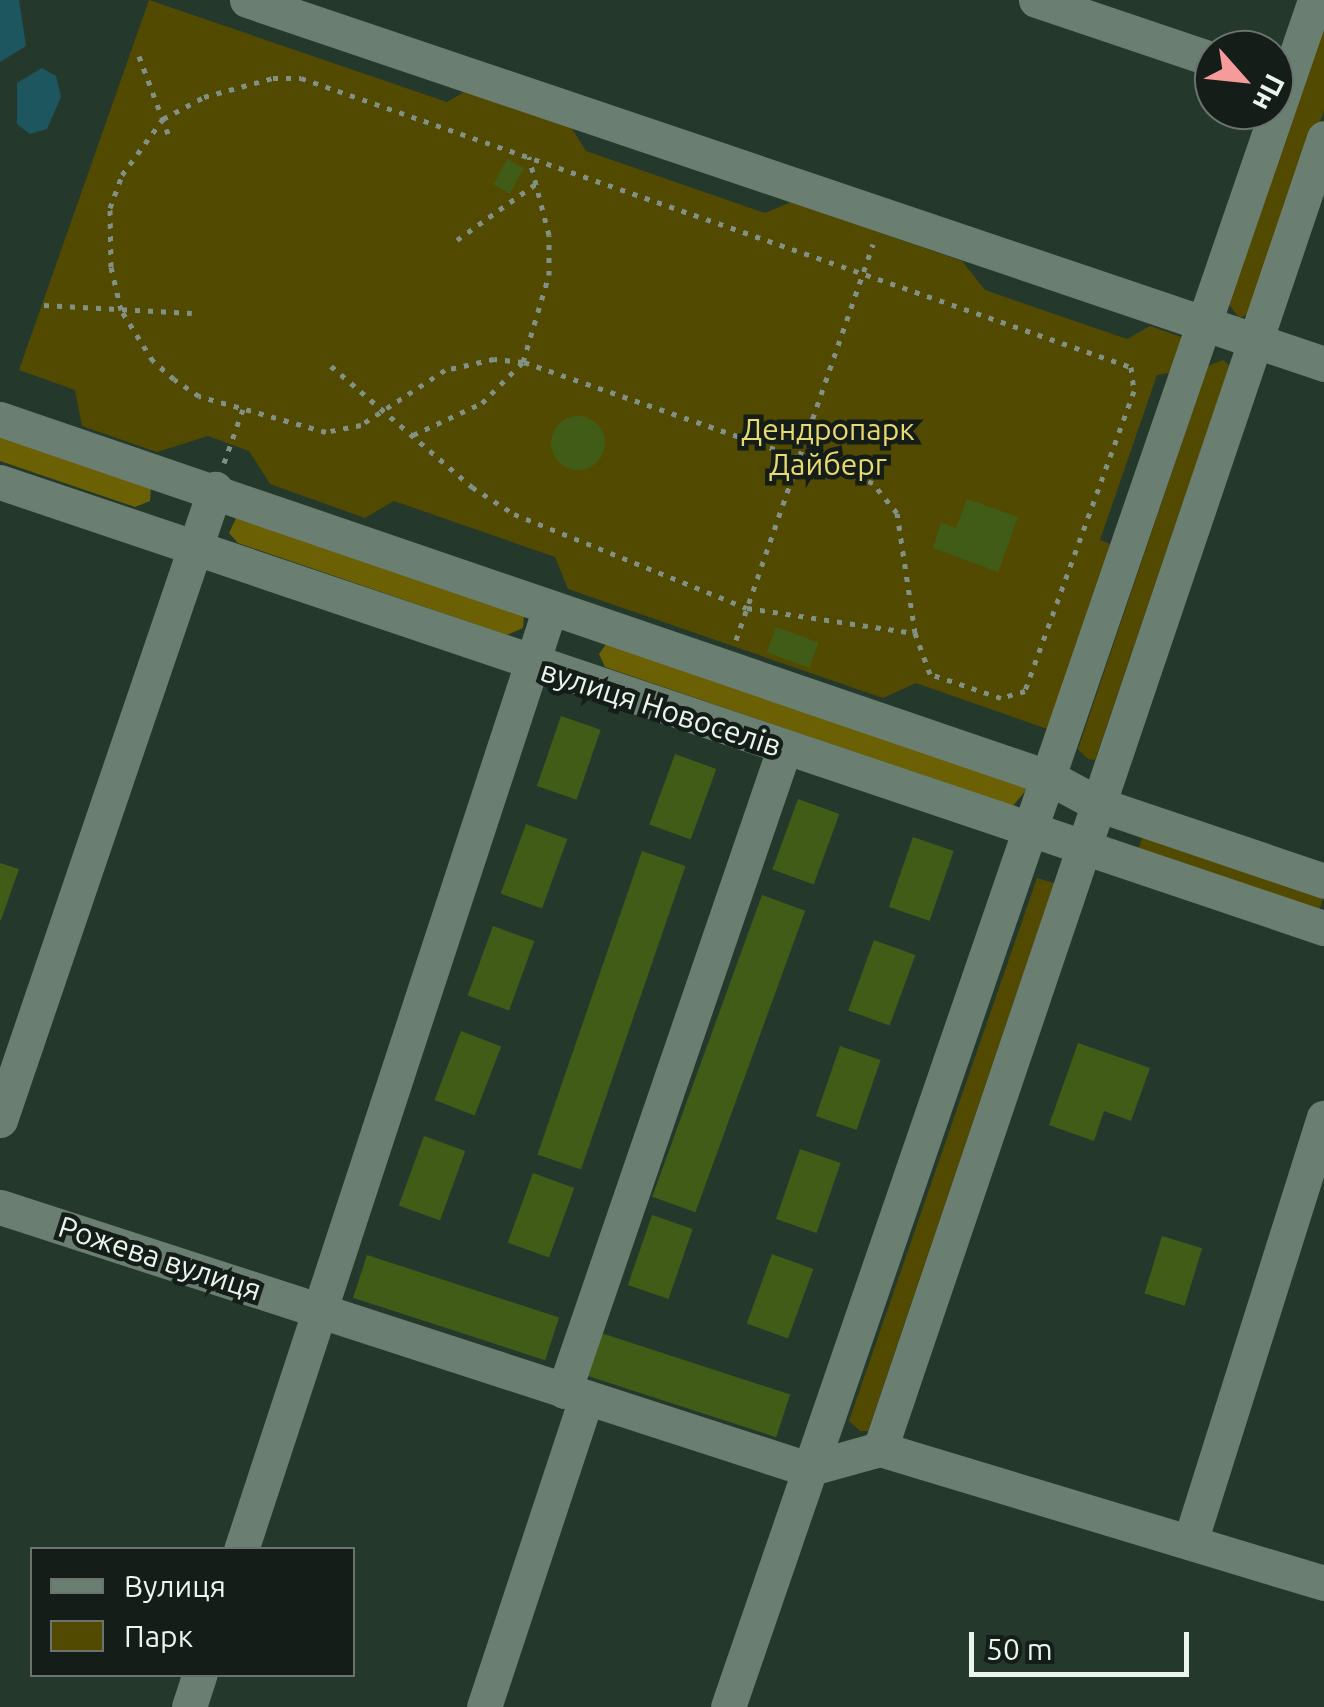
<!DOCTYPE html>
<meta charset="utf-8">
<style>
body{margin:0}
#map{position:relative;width:1324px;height:1707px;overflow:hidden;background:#25382c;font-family:Ubuntu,sans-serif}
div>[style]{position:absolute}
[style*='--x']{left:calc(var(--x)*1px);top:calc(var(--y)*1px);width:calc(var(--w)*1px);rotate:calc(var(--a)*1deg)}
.green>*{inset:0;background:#524a00;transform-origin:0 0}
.forest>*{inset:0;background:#6b6003}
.water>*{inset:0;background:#1e5660}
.building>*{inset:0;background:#405c17;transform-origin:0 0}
.round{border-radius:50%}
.path>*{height:5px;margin-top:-2.5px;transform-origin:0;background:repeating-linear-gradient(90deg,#819186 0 5px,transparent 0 13px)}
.street>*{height:35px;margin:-17.5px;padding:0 17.5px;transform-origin:17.5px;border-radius:17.5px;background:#6a7f71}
span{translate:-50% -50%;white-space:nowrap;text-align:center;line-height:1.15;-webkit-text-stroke:9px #151d18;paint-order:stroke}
.park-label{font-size:30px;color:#e8da6e}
.street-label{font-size:30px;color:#e9f5ed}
.legend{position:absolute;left:30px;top:1547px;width:325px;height:130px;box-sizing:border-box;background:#151d18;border:2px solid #6a736d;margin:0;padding:12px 18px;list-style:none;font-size:30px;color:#e9f5ed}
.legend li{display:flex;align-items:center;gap:20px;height:50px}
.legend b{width:50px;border:2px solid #6a736d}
.north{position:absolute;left:1194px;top:30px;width:100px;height:100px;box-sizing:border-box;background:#151d18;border:2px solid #6a736d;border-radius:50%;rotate:117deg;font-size:28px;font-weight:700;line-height:40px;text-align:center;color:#e9f5ed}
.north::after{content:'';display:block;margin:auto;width:35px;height:45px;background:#f59b9c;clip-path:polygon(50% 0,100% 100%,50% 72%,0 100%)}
.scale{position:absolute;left:969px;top:1632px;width:220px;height:45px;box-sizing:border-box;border:5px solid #e9f5ed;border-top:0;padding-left:12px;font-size:30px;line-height:35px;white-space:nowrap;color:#e9f5ed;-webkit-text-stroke:8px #151d18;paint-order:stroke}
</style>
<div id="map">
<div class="green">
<i style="clip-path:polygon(149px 0,447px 102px,469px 89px,569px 124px,586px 151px,765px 213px,791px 202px,962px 261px,985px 290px,1127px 339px,1150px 326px,1190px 340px,1180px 371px,1157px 375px,1100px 540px,1118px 547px,1053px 731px,916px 683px,883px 698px,568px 589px,555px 557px,394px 501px,365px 518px,270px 484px,249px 451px,208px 436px,157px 452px,82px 426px,75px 390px,19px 370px)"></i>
<i style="clip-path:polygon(1324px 27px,1324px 110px,1255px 312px,1239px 318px,1228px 303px)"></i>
<i style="clip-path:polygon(1223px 360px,1230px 366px,1095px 760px,1088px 759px,1078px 749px,1208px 366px)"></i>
<i style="left:1143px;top:835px;width:191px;height:15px;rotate:19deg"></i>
<i style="clip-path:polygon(1037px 878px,1054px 883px,868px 1431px,860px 1431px,849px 1421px)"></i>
</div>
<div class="forest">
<i style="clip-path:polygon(0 431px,151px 487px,150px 501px,135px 507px,0 461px)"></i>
<i style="clip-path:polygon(237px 516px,524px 615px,523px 628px,507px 635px,238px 543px,229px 533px)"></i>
<i style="clip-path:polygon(607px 643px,1025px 786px,1026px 790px,1013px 806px,605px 667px,599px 654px)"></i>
</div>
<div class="water">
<i style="clip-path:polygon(0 0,19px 0,26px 46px,0 62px)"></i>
<i style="clip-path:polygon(42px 68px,56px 76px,61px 97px,47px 129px,30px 134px,17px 124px,17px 83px)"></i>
</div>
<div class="building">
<i style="left:507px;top:159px;width:19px;height:29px;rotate:28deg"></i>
<i class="round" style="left:551px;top:416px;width:54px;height:54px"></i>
<i style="clip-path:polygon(967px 499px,1018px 517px,998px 572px,933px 548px,941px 523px,956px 528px)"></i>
<i style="left:776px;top:627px;width:45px;height:27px;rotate:20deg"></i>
<i style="left:561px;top:716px;width:42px;height:74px;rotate:19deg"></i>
<i style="left:675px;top:754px;width:44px;height:75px;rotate:20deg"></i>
<i style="left:798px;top:799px;width:44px;height:75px;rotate:20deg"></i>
<i style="left:526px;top:824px;width:44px;height:74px;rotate:20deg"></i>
<i style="left:913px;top:837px;width:43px;height:74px;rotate:19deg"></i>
<i style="left:642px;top:851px;width:46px;height:321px;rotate:19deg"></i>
<i style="clip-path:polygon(0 863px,19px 869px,1px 920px,0 920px)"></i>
<i style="left:762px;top:895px;width:46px;height:321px;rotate:20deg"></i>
<i style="left:493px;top:926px;width:44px;height:74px;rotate:20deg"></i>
<i style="left:874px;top:940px;width:44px;height:75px;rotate:20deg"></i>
<i style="left:461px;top:1031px;width:43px;height:74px;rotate:21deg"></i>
<i style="clip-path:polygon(1078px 1043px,1150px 1068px,1131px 1121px,1104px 1111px,1094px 1141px,1049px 1125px)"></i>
<i style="left:840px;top:1046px;width:43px;height:74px;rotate:19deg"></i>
<i style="left:424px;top:1136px;width:44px;height:74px;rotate:20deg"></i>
<i style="left:800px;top:1149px;width:43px;height:74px;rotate:19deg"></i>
<i style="left:533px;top:1173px;width:44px;height:74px;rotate:20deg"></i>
<i style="left:652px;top:1215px;width:43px;height:74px;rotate:19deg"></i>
<i style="left:1162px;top:1236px;width:42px;height:60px;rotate:17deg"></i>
<i style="left:772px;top:1254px;width:44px;height:74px;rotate:20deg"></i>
<i style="left:367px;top:1255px;width:202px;height:45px;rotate:18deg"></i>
<i style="left:598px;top:1332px;width:202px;height:45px;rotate:18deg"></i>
</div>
<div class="path">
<i style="--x:139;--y:56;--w:89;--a:69.5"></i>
<i style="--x:273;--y:78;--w:28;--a:0"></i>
<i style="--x:301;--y:78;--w:879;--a:19.2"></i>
<i style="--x:1131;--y:367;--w:24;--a:83"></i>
<i style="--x:1134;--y:391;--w:319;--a:110"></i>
<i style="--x:1025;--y:691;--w:25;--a:164"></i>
<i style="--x:1001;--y:698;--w:75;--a:-161.3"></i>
<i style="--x:930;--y:674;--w:44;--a:-110.1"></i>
<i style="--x:915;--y:633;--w:121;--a:-98.5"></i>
<i style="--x:897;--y:513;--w:38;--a:-129"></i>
<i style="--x:873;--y:483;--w:370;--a:-160.9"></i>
<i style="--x:523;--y:362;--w:29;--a:-174"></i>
<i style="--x:494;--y:359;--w:50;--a:167.3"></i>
<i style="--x:445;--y:370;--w:100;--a:146.8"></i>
<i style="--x:361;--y:425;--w:36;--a:169"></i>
<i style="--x:326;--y:432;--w:132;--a:-164.2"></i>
<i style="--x:199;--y:396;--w:30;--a:-146"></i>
<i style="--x:174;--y:379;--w:28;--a:-139"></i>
<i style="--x:153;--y:361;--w:60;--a:-122.1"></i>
<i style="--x:121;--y:310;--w:44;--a:-103.1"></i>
<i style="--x:111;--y:267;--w:59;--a:-91"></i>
<i style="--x:110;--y:208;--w:35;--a:-70"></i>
<i style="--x:122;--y:175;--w:69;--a:-53.8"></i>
<i style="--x:163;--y:119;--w:47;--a:-28.2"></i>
<i style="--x:204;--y:97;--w:72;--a:-15.4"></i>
<i style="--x:457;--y:240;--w:98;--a:-35.5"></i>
<i style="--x:44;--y:305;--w:148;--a:3.1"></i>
<i style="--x:331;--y:366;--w:186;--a:40.6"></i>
<i style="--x:472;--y:487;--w:50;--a:32.7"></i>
<i style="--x:514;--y:514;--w:251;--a:22"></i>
<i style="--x:747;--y:608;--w:169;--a:8.5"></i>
<i style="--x:413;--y:435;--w:76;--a:-24.9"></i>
<i style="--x:482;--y:403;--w:58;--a:-45"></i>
<i style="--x:523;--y:362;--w:91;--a:-73.4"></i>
<i style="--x:549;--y:275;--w:40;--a:-90"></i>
<i style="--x:549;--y:235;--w:81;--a:-104.4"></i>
<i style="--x:224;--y:463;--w:57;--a:-70.6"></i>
<i style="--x:736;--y:640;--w:419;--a:-70.9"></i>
</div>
<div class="street">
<i style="--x:247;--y:0;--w:1137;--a:18.67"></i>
<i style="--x:1036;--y:0;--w:188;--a:18.6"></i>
<i style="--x:0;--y:419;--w:1110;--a:18.88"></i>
<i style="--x:1050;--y:778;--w:57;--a:28.4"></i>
<i style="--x:1100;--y:805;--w:237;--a:18.7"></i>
<i style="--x:0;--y:482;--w:1397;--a:18.62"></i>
<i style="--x:0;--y:1120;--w:667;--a:-71.18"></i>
<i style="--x:0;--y:1207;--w:849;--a:17.97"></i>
<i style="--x:808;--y:1469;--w:75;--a:-15.5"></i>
<i style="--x:880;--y:1449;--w:464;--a:16.8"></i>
<i style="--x:564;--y:1391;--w:679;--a:-71.08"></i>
<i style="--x:880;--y:1449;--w:1384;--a:-71.29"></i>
<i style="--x:1190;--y:1542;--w:445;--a:-72.5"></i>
<i style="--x:241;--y:1550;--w:988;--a:-71.84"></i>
<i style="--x:189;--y:1707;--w:35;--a:-72"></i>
<i style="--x:484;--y:1707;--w:325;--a:-71.7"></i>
<i style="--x:728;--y:1707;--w:1805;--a:-71.02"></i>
</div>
<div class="park-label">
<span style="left:828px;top:446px">Дендропарк<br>Дайберг</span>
</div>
<div class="street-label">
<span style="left:661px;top:708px;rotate:18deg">вулиця Новоселів</span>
<span style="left:160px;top:1258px;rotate:18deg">Рожева вулиця</span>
</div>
<ul class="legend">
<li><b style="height:12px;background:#6a7f71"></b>Вулиця</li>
<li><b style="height:28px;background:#524a00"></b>Парк</li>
</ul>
<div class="north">Пн</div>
<div class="scale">50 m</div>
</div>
